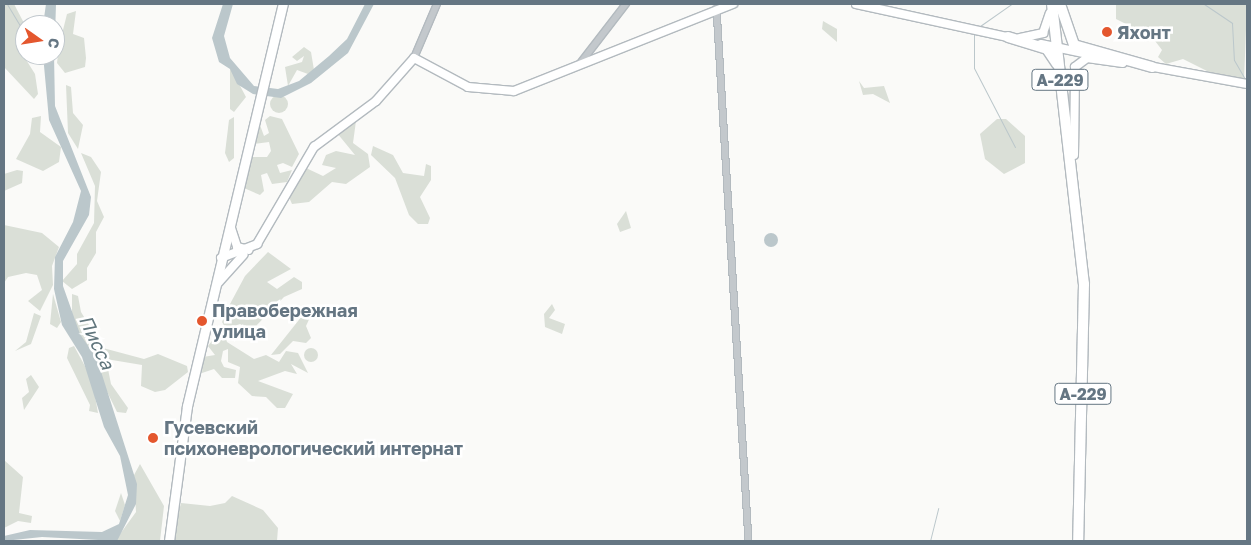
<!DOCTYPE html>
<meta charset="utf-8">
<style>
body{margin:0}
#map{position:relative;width:1251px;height:545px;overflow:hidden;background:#fafaf8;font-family:"Golos Text",sans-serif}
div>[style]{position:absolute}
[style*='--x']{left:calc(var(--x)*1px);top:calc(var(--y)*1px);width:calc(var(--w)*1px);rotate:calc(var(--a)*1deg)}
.green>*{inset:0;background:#dadfd7}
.round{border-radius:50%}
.water>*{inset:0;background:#bbc7cb}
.stream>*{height:1px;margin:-0.5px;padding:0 0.5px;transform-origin:0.5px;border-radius:0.5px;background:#bbc7cb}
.roads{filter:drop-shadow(1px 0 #b3babf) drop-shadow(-1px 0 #b3babf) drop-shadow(0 1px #b3babf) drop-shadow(0 -1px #b3babf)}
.street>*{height:5.5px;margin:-2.75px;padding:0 2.75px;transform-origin:2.75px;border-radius:2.75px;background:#c3c8cc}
.secondary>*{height:8px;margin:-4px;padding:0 4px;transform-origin:4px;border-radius:4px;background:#fff}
.primary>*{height:9px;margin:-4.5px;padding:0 4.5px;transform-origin:4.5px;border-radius:4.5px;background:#fff}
.highway>*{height:10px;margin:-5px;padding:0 5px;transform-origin:5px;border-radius:5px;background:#fff}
.dots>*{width:14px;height:14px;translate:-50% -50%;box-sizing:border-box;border:2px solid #fff;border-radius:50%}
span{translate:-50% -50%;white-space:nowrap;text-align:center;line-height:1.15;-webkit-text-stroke:5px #fff;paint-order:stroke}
.shield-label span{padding:1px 4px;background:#fff;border:1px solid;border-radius:4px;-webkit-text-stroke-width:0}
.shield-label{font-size:16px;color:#657683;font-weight:700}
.poi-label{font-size:18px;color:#657683;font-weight:700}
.left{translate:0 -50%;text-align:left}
.water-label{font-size:19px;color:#60757c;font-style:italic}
.frame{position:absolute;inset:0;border:5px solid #657683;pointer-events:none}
.north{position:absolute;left:15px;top:15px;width:50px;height:50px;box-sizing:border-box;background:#fff;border:1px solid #c1c8cd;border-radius:50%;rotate:103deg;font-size:14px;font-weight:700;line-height:20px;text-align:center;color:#657683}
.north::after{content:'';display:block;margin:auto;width:18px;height:22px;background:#e4572e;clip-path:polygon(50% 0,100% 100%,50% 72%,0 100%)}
</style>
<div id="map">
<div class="green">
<i style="clip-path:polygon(4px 4px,14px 4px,25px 25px,25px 58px,35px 74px,38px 94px,34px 99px,4px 67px)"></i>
<i style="clip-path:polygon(1116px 4px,1247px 4px,1244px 81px,1219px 77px,1183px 59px,1166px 64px,1158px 57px,1162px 50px,1152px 37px,1116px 19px)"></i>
<i style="clip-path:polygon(76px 11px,73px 34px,84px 38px,86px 58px,85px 67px,65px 73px,57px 63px,59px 46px,67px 14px)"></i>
<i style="clip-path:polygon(823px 21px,837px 29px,837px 42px,822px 29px)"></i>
<i style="clip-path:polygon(304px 47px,311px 52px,314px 70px,308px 74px,297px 70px,288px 86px,285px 67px,302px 62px,304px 56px,297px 61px,292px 57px)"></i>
<i style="clip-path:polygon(230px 67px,246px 97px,234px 112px,230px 109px)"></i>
<i style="clip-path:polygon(859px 81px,864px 88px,884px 86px,890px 103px,873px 94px,863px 95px)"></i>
<i style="clip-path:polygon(66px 85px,71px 87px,73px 113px,83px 125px,78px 149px,68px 133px)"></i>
<i class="round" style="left:270px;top:95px;width:18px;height:18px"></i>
<i style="clip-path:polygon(41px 116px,40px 132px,61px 147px,59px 162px,43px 171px,16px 159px,30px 134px,32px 118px)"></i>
<i style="clip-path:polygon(270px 116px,282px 119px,299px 154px,292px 167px,283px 163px,277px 165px,280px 173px,292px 170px,287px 182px,272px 184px,267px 173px,261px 175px,264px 191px,260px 195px,244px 188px,251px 157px,267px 157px,271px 151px,269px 142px,254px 144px,260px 125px,264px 136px,269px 133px,265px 120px)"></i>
<i style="clip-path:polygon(234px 117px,234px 158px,229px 162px,225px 153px,229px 120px)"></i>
<i style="clip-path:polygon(997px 119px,1006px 119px,1025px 136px,1025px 163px,1004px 174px,985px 159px,980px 134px)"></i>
<i style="clip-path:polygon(356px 121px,353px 143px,368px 154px,370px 167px,346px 184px,332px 182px,309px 202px,292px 204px,289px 197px,306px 168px,323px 176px,336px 168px,322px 165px,326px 155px,336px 151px,355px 155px,337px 133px)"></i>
<i style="clip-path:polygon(373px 146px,393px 155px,403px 173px,424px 176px,426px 164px,431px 166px,431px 180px,420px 197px,430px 218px,428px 224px,418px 224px,409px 215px,395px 178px,371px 155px)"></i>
<i style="clip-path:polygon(81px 153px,91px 157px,101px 172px,97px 201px,104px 217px,96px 232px,96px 253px,87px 268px,87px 280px,72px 289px,62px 281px,77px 264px,77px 254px,94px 223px,95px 186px)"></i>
<i style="clip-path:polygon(17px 170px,23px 171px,22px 183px,4px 191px,4px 174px)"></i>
<i style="clip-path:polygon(626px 211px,631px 228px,620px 232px,617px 224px)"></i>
<i style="clip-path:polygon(4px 225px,42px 233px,59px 247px,52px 266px,53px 285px,40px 311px,28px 301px,42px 290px,37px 275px,26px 273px,8px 277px,4px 283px)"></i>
<i style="clip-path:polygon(268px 252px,291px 269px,267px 282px,277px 289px,294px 277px,302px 282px,302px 289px,284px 297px,252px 330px,240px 324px,226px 329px,222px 322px,230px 304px,245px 276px)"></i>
<i style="clip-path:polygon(53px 294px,61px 322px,57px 328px,50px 324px)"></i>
<i style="clip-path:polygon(72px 294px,78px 296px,81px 312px,103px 348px,144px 359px,158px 354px,187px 366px,188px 372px,165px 390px,155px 392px,141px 386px,142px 365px,106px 359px,111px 384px,128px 408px,126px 413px,117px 412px,72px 320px)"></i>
<i style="clip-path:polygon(552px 304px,555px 310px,549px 318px,565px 324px,562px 334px,545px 327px,544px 314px)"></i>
<i style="clip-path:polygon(306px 311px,312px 313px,306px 326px,311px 338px,306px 343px,293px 341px,280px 354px,271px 355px)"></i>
<i style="clip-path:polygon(34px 313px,41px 316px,31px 344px,15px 351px,26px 342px)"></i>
<i style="clip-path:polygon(222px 328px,227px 342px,254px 359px,266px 355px,279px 362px,286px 351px,298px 353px,308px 373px,291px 364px,297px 374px,285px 371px,258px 381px,293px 394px,285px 408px,277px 408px,266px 397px,252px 396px,238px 383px,240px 367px,228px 362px,228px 349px,223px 351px,221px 361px,224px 367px,236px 370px,235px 378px,222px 378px,214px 369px,202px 373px,203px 357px,215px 355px,208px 346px)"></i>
<i style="clip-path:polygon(74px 346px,92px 379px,98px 413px,89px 411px,90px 405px,67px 358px,69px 348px)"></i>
<i class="round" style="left:304px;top:348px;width:14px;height:14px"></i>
<i style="clip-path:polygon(31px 375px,39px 387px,24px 410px,22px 398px,29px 392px,26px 379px)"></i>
<i style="clip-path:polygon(4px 460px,23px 477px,19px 513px,32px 516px,31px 523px,18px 521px,4px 528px)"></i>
<i style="clip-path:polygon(140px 464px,164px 506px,160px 541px,115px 541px,136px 512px,134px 475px)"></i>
<i style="clip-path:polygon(121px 493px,125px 505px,120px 521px,115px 511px)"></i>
<i style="clip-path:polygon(232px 496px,263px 510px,278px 528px,277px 541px,171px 541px,181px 503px,210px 506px,225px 503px)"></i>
</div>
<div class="water">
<i style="clip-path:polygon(46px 4px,56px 4px,55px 36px,55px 25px,43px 25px)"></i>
<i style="clip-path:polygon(223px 4px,233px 4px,224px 36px,230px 58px,254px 86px,278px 89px,299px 81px,329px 56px,347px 39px,365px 4px,374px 4px,348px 53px,311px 83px,281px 98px,253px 94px,237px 84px,230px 69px,219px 62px,212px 38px)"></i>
<i style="clip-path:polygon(43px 55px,54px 55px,55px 106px,91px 197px,89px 215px,63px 261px,63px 286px,80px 334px,97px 359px,137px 484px,136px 504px,117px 541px,42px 537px,4px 541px,4px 536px,30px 530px,102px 532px,119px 524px,128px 495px,120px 456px,104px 427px,82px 357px,62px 325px,54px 289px,55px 257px,73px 222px,81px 191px,49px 120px)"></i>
<i class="round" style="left:764px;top:233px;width:14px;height:14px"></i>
</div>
<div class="stream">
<i style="--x:7;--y:4;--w:35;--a:59"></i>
<i style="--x:1204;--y:4;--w:34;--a:34"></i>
<i style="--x:1232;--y:23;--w:37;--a:87"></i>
<i style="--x:1234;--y:60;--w:22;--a:60"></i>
<i style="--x:980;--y:26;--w:39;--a:-35"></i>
<i style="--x:974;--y:34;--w:34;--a:90"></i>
<i style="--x:974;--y:68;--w:89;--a:62.6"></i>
<i style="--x:1246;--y:92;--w:14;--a:86"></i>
<i style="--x:930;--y:541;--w:34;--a:-76"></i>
</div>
<div class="roads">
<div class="street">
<i style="--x:717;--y:9;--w:533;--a:86.56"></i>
<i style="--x:414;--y:58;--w:59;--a:-66.9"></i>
<i style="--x:579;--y:65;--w:77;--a:-52.4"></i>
</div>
<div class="secondary">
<i style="--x:856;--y:4;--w:160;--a:12.3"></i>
<i style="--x:1020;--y:38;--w:24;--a:-12"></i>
<i style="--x:1043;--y:33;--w:21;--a:-71"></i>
<i style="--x:1041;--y:44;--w:48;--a:12"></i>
<i style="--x:1148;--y:66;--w:101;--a:10.3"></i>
<i style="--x:1074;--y:155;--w:88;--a:-89.3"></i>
<i style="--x:1075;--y:67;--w:15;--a:-37"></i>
<i style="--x:1087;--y:58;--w:36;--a:8"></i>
<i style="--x:231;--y:228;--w:20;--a:72"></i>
<i style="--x:237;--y:247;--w:12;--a:14"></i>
<i style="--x:221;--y:258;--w:39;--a:-21"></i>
<i style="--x:257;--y:244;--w:113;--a:-59.6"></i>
<i style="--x:314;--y:147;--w:77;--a:-36.6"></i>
<i style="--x:376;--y:101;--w:57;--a:-48.5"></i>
<i style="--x:414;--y:58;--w:61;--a:28.2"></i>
<i style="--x:468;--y:87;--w:46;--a:5"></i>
<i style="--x:514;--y:91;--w:236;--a:-21.7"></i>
<i style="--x:218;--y:283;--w:38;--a:-48"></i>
</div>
<div class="primary">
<i style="--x:169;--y:541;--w:136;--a:-82.4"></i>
<i style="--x:187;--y:406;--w:413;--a:-76.6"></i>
</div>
<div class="highway">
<i style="--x:1052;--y:4;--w:282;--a:83.5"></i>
<i style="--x:1084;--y:284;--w:257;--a:91.3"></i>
<i style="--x:1060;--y:4;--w:43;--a:71.1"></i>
<i style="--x:1074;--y:45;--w:81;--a:15.8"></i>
<i style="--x:1008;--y:37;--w:41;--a:17.1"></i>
<i style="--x:1047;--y:49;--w:18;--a:56"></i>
</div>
</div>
<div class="dots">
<i style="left:1107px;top:32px;background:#e4572e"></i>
<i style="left:202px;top:321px;background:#e4572e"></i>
<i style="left:153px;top:438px;background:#e4572e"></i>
</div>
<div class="shield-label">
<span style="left:1060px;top:80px">A-229</span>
<span style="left:1083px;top:394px">А-229</span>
</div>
<div class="poi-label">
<span class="left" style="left:1117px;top:32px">Яхонт</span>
<span class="left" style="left:212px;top:321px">Правобережная<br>улица</span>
<span class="left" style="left:164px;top:438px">Гусевский<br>психоневрологический интернат</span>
</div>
<div class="water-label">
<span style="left:97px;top:342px;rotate:65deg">Писса</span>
</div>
<div class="frame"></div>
<div class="north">С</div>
</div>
